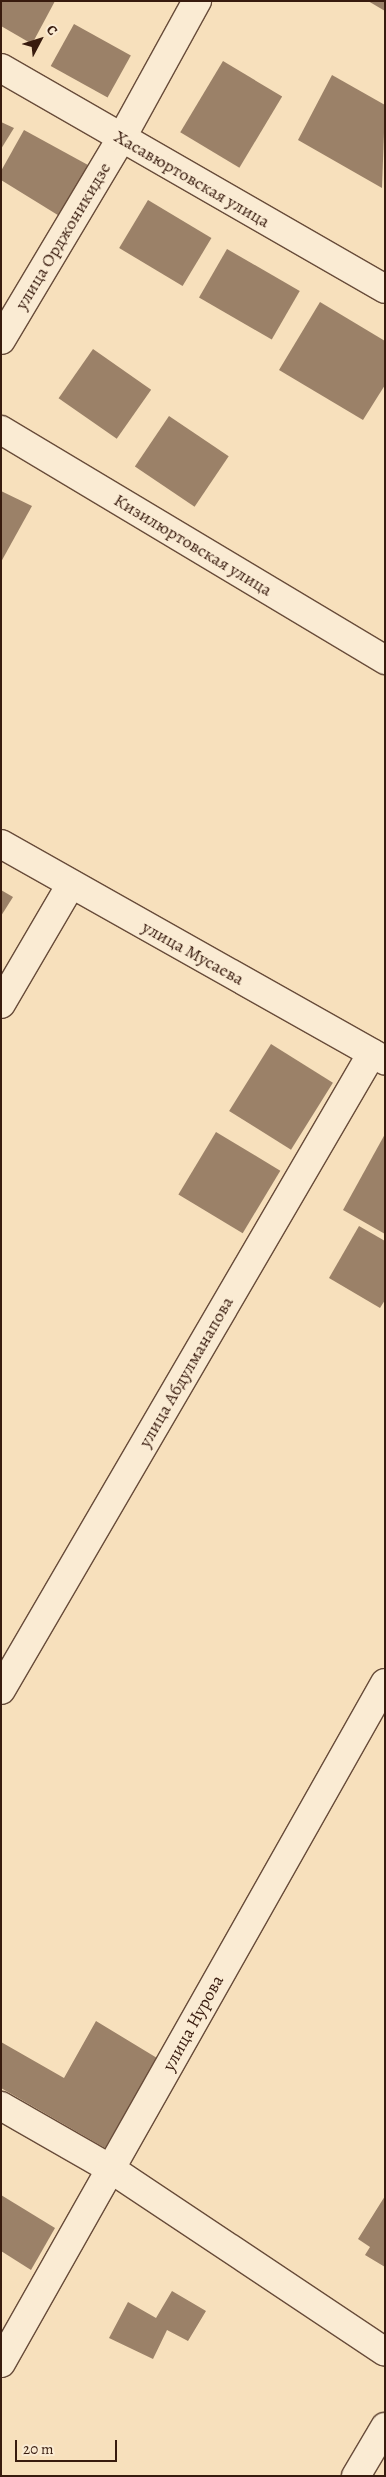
<!DOCTYPE html>
<meta charset="utf-8">
<style>
body{margin:0}
#map{position:relative;width:386px;height:2477px;overflow:hidden;background:#f7e0bc;font-family:Alegreya,serif}
div>[style]{position:absolute}
[style*='--x']{left:calc(var(--x)*1px);top:calc(var(--y)*1px);width:calc(var(--w)*1px);rotate:calc(var(--a)*1deg)}
.building>*{inset:0;background:#9b8168;transform-origin:0 0}
.roads{filter:drop-shadow(1px 0 #684c3a) drop-shadow(-1px 0 #684c3a) drop-shadow(0 1px #684c3a) drop-shadow(0 -1px #684c3a)}
.street>*{height:28px;margin:-14px;padding:0 14px;transform-origin:14px;border-radius:14px;background:#faebd3}
span{translate:-50% -50%;white-space:nowrap;text-align:center;line-height:1.15;-webkit-text-stroke:5px #faebd3;paint-order:stroke}
.street-label{font-size:18px;color:#381b0e}
.frame{position:absolute;inset:0;border:2px solid #381b0e;pointer-events:none}
.north{position:absolute;left:15px;top:15px;width:50px;height:50px;-webkit-text-stroke:4px #faebd3;paint-order:stroke;rotate:50deg;font-size:14px;font-weight:700;line-height:20px;text-align:center;color:#381b0e}
.north::after{content:'';display:block;margin:auto;width:18px;height:22px;background:#381b0e;clip-path:polygon(50% 0,100% 100%,50% 72%,0 100%)}
.scale{position:absolute;left:15px;top:2440px;width:102px;height:22px;box-sizing:border-box;border:2px solid #381b0e;border-top:0;padding-left:6px;font-size:15px;line-height:18px;white-space:nowrap;color:#381b0e;-webkit-text-stroke:4px #faebd3;paint-order:stroke}
</style>
<div id="map">
<div class="building">
<i style="clip-path:polygon(1px 1px,55px 1px,32px 44px,1px 26px)"></i>
<i style="clip-path:polygon(368px 1px,385px 1px,385px 11px)"></i>
<i style="left:74px;top:24px;width:65px;height:48px;rotate:29deg"></i>
<i style="left:223px;top:61px;width:69px;height:83px;rotate:31deg"></i>
<i style="clip-path:polygon(332px 75px,385px 105px,382px 188px,298px 140px)"></i>
<i style="clip-path:polygon(1px 122px,14px 128px,1px 149px)"></i>
<i style="clip-path:polygon(24px 130px,88px 165px,61px 217px,1px 180px,1px 171px)"></i>
<i style="left:148px;top:200px;width:74px;height:56px;rotate:31deg"></i>
<i style="left:227px;top:249px;width:84px;height:56px;rotate:30deg"></i>
<i style="clip-path:polygon(320px 302px,385px 341px,385px 385px,363px 420px,279px 370px)"></i>
<i style="left:93px;top:349px;width:71px;height:60px;rotate:35deg"></i>
<i style="left:169px;top:416px;width:72px;height:61px;rotate:34deg"></i>
<i style="clip-path:polygon(1px 491px,32px 506px,1px 562px)"></i>
<i style="clip-path:polygon(1px 890px,13px 897px,1px 916px)"></i>
<i style="left:271px;top:1044px;width:73px;height:79px;rotate:32deg"></i>
<i style="left:216px;top:1132px;width:75px;height:73px;rotate:31deg"></i>
<i style="clip-path:polygon(385px 1134px,385px 1234px,343px 1210px)"></i>
<i style="clip-path:polygon(359px 1226px,385px 1241px,385px 1300px,380px 1308px,329px 1278px)"></i>
<i style="clip-path:polygon(96px 2021px,157px 2058px,105px 2148px,1px 2088px,1px 2042px,64px 2078px)"></i>
<i style="clip-path:polygon(1px 2195px,55px 2228px,31px 2270px,1px 2251px)"></i>
<i style="clip-path:polygon(385px 2196px,385px 2267px,365px 2255px,370px 2247px,358px 2239px)"></i>
<i style="clip-path:polygon(172px 2291px,206px 2311px,188px 2341px,167px 2330px,153px 2359px,109px 2338px,128px 2302px,156px 2318px)"></i>
</div>
<div class="roads">
<div class="street">
<i style="--x:1;--y:68;--w:443;--a:29.9"></i>
<i style="--x:1;--y:340;--w:234;--a:-59.2"></i>
<i style="--x:121;--y:139;--w:158;--a:-61.2"></i>
<i style="--x:1;--y:430;--w:448;--a:30.9"></i>
<i style="--x:1;--y:844;--w:441;--a:29.4"></i>
<i style="--x:1;--y:1004;--w:139;--a:-59.7"></i>
<i style="--x:1;--y:1690;--w:737;--a:-59.78"></i>
<i style="--x:1;--y:2106;--w:127;--a:29.8"></i>
<i style="--x:111;--y:2169;--w:329;--a:33.7"></i>
<i style="--x:1;--y:2363;--w:781;--a:-60.55"></i>
<i style="--x:356;--y:2476;--w:57;--a:-59.4"></i>
</div>
</div>
<div class="street-label">
<span style="left:192px;top:179px;rotate:30deg">Хасавюртовская улица</span>
<span style="left:63px;top:236px;rotate:-59deg">улица Орджоникидзе</span>
<span style="left:193px;top:545px;rotate:31deg">Кизилюртовская улица</span>
<span style="left:193px;top:953px;rotate:29deg">улица Мусаева</span>
<span style="left:186px;top:1372px;rotate:-60deg">улица Абдулманапова</span>
<span style="left:193px;top:2023px;rotate:-61deg">улица Нурова</span>
</div>
<div class="frame"></div>
<div class="north">С</div>
<div class="scale">20 m</div>
</div>
